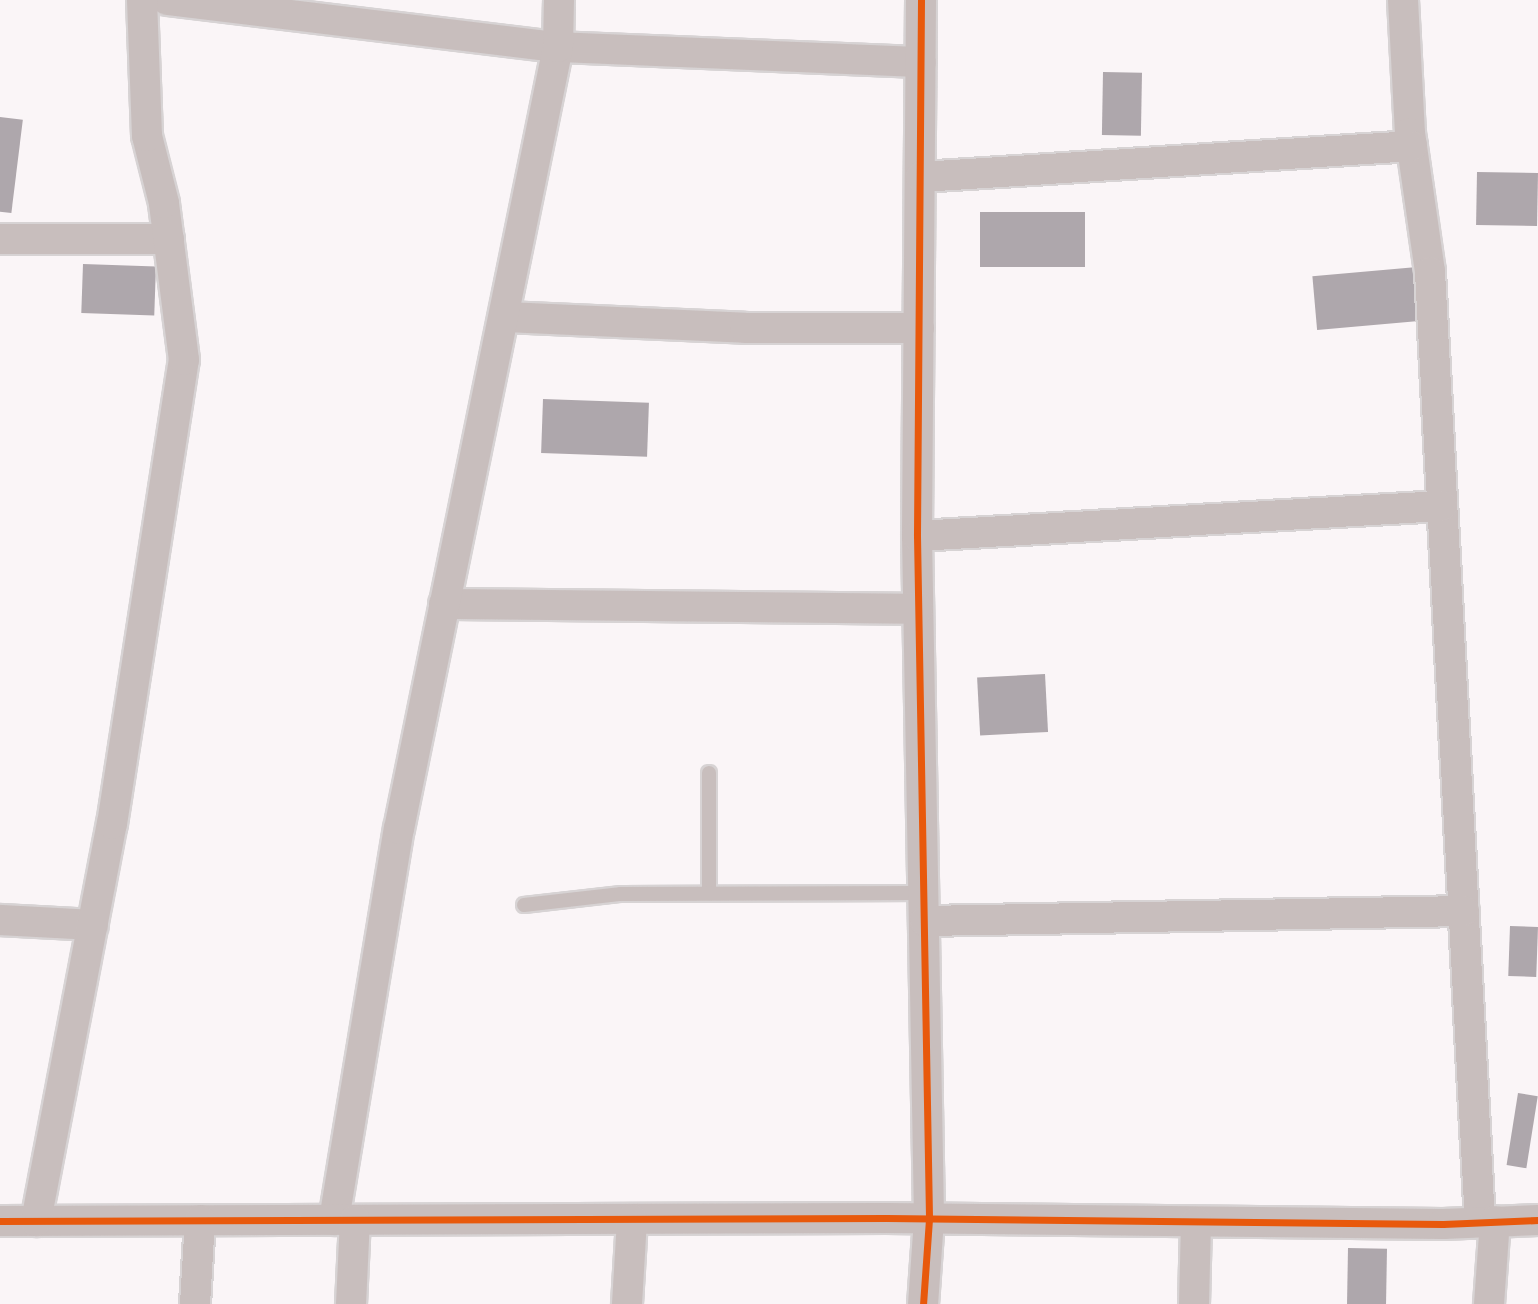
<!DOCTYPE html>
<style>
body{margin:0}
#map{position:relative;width:1538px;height:1304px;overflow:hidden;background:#faf5f7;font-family:Barlow,sans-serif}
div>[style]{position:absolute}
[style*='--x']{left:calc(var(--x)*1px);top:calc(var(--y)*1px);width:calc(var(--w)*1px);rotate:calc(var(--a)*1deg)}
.building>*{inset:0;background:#aea7ac;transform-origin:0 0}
.roads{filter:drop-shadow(2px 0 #d7d3d4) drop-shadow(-2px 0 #d7d3d4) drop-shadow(0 2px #d7d3d4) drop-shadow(0 -2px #d7d3d4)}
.lane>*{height:14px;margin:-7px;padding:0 7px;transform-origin:7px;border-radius:7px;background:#c8bebd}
.street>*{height:30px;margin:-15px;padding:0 15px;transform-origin:15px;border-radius:15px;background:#c8bebd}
.cycleway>*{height:7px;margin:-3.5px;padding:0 3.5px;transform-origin:3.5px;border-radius:3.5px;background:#e8590c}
span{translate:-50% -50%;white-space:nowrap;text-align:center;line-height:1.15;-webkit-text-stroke:7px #fbf4f6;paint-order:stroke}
</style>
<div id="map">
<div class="building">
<i style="left:1103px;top:72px;width:39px;height:63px;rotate:1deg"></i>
<i style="left:0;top:117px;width:23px;height:94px;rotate:7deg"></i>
<i style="left:1477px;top:172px;width:61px;height:53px;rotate:1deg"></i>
<i style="left:980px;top:212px;width:105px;height:55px"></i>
<i style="left:83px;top:264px;width:73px;height:49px;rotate:2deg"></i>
<i style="left:1417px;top:267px;width:54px;height:105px;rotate:85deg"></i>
<i style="left:543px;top:399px;width:106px;height:54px;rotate:2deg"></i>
<i style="left:1045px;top:674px;width:58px;height:68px;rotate:87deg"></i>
<i style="left:1510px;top:926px;width:28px;height:50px;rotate:2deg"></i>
<i style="left:1518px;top:1093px;width:20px;height:73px;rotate:9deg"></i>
<i style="left:1348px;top:1248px;width:39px;height:56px;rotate:1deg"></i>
</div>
<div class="roads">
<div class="lane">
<i style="--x:709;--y:893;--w:120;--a:-90"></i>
<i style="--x:524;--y:905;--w:98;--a:-6.5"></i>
<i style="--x:621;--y:894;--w:304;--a:-0.2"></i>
</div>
<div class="street">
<i style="--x:167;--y:0;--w:394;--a:6.9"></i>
<i style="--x:558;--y:47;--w:363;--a:2.4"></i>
<i style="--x:921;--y:0;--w:536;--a:90.43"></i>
<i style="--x:917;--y:536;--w:683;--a:88.99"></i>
<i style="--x:929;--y:1219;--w:85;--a:94"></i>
<i style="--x:1403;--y:0;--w:133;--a:87"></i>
<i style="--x:1410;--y:133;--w:140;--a:81.8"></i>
<i style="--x:1430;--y:272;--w:951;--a:86.99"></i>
<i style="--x:921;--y:177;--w:492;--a:-3.6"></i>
<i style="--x:0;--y:239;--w:169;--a:0"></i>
<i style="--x:506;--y:317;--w:239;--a:2.6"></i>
<i style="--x:745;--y:328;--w:174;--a:0"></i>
<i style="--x:917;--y:536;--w:526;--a:-3.27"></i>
<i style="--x:444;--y:604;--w:474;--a:0.6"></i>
<i style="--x:0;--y:920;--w:93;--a:3.1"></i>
<i style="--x:925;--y:921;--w:539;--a:-1.06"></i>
<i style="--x:334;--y:1220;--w:396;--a:-80.6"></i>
<i style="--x:399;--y:829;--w:798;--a:-78.51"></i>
<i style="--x:558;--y:47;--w:47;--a:-88.8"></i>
<i style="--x:0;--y:1221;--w:886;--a:-0.19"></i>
<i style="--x:886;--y:1218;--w:557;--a:0.62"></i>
<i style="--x:1443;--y:1224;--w:95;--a:-2.4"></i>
<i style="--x:36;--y:1221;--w:404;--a:-79.2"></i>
<i style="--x:112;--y:824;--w:470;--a:-81.2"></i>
<i style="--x:184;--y:360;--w:158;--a:-97.3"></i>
<i style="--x:164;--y:203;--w:69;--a:-104.2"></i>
<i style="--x:147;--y:136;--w:136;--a:-92.1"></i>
<i style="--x:195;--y:1304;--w:84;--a:-86.6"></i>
<i style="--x:351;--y:1304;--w:84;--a:-87.3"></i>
<i style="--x:627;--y:1304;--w:85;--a:-86.6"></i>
<i style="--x:1194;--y:1304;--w:82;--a:-88.6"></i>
<i style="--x:1489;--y:1304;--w:83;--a:-85.9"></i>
</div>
</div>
<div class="cycleway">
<i style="--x:921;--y:0;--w:536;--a:90.43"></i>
<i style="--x:917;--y:536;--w:683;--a:88.99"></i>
<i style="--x:929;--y:1219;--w:85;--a:94"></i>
<i style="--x:0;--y:1221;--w:886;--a:-0.19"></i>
<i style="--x:886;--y:1218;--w:557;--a:0.62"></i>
<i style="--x:1443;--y:1224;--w:95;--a:-2.4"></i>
</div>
</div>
